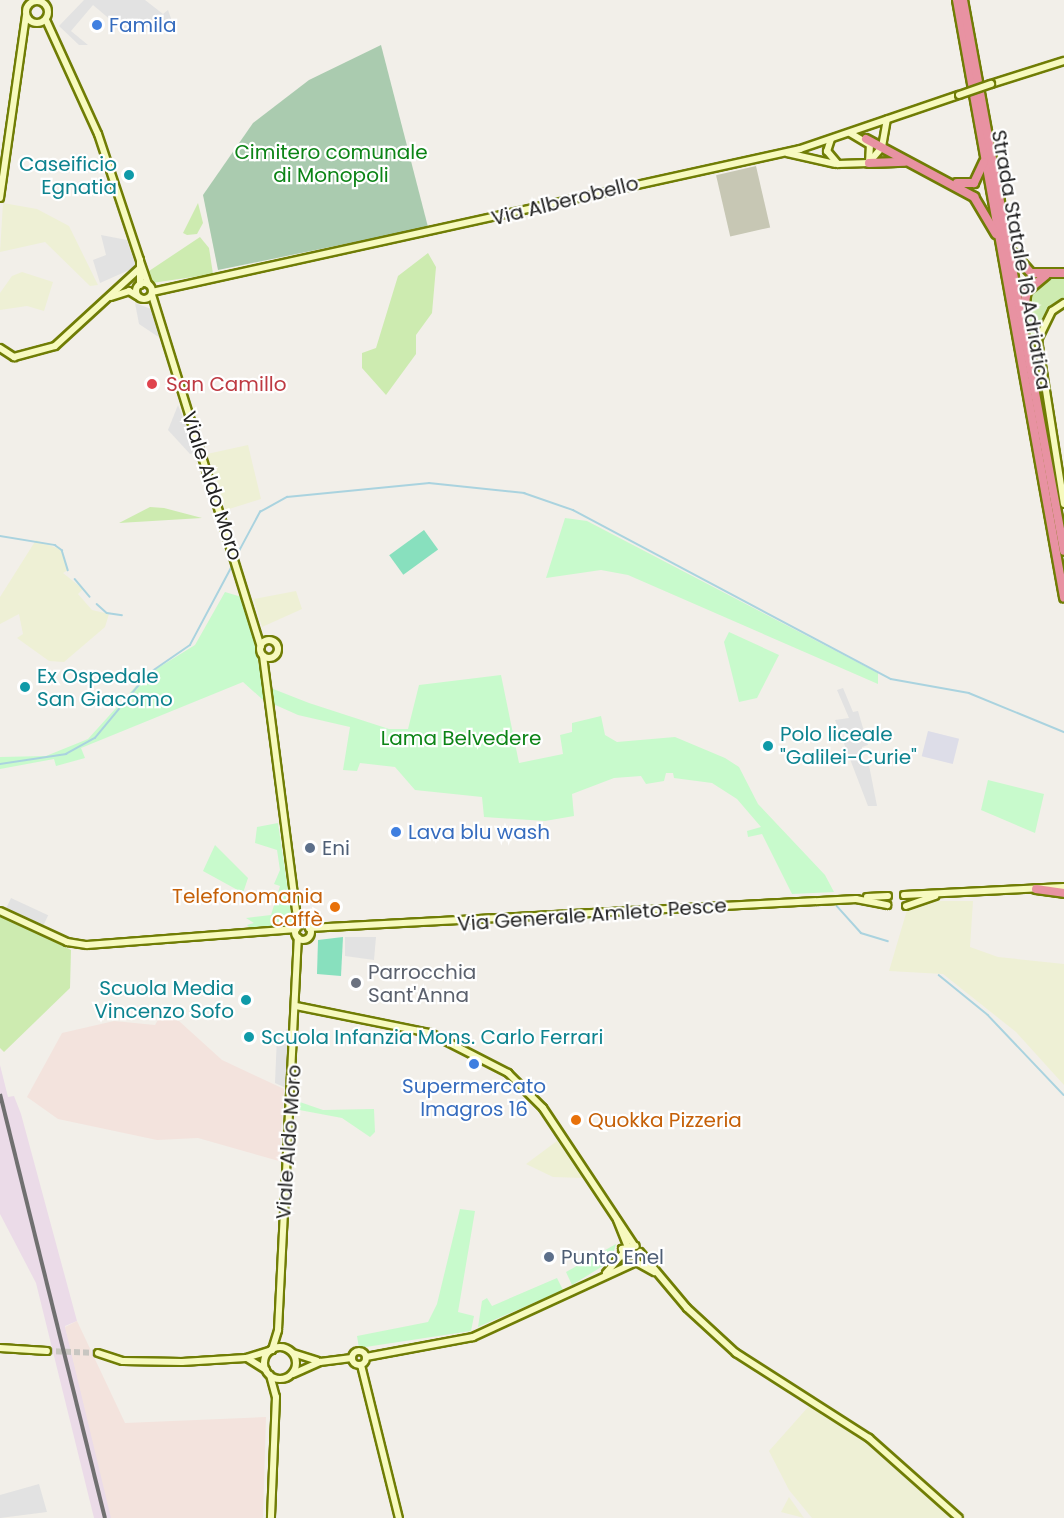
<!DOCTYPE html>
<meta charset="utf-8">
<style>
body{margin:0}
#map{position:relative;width:1064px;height:1518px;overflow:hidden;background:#f2efe9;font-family:Poppins,sans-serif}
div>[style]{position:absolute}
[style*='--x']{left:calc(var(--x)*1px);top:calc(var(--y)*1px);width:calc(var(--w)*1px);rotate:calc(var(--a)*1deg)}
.industrial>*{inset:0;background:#ebdbe8}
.military>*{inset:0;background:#f3e3dd}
.construction>*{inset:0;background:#c7c7b4;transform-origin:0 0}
.farmland>*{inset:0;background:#eef0d5}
.grass>*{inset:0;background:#cdebb0}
.cemetery>*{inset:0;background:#aacbaf}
.park>*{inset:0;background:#c8facc}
.pitch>*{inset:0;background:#88e0be;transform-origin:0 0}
.parking>*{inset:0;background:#e2e2e2;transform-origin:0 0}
.plaza>*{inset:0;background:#dddde8;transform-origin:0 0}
.stream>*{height:1.5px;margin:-0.75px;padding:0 0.75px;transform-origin:0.75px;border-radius:0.75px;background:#aad3df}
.secondary-tunnel>*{height:6px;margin-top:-3px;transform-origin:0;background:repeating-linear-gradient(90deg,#c8c6c1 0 6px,transparent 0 9px)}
.roads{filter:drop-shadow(2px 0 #707d05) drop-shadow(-2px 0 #707d05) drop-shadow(0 2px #707d05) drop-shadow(0 -2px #707d05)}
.secondary>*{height:6px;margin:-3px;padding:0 3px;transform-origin:3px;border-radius:3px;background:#f7fabf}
.secondary>.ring{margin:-3px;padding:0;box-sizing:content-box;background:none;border:6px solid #f7fabf;border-radius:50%}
.highway>*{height:8px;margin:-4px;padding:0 4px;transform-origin:4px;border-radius:4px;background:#e892a2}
.rail>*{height:4px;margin-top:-2px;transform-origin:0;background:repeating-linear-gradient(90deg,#fff 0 4.5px,#707070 0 9px);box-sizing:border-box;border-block:2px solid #707070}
.bridges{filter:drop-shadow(2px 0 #707d05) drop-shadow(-2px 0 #707d05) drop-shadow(0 2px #707d05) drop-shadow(0 -2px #707d05)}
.secondary-bridge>*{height:6px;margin:-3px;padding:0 3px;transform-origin:3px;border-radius:3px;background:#f7fabf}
.dots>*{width:16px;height:16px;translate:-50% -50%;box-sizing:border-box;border:3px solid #fff;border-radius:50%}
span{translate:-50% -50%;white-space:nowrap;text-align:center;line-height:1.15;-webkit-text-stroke:4.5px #fff;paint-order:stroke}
.shop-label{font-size:20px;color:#366cbe}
.left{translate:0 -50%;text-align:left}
.park-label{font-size:20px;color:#0c8416}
.culture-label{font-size:20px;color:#0d838f}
.right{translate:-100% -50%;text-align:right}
.street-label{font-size:20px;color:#222}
.health-label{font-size:20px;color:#be3a42}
.service-label{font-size:20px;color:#4e5e75}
.food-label{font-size:20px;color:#c56008}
.worship-label{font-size:20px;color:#5b616d}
</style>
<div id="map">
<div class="industrial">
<i style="clip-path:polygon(0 1065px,8px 1097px,14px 1096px,21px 1114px,77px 1321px,65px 1326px,112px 1518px,94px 1518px,36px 1283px,0 1214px)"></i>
</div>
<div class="military">
<i style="clip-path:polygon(159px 1018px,179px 1021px,222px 1060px,284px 1089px,279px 1161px,198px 1138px,157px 1140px,58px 1119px,27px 1097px,62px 1033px,114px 1021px,155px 1025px)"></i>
<i style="clip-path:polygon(77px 1321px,125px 1423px,266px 1417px,263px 1518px,111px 1518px,65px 1327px)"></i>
</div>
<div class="construction">
<i style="left:756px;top:166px;width:63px;height:41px;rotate:77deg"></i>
</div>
<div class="farmland">
<i style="clip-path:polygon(3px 203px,37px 209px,69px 226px,98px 285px,90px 286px,45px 242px,0 252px)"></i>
<i style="clip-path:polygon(22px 272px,53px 282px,44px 311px,27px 306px,0 310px,0 293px,12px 276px)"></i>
<i style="clip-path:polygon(248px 445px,261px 499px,226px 510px,207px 454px)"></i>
<i style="clip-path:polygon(36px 540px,62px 550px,68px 570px,63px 573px,83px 589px,78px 594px,92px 610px,109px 614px,105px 627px,64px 662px,49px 661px,17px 638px,23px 634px,19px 614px,0 624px,0 597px)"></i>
<i style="clip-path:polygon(296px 591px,302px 609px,262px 627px,254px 599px)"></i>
<i style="clip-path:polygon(926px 901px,973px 901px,970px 947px,998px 957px,1064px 964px,1064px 1085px,1016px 1032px,943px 974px,889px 971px,907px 910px)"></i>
<i style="clip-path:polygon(557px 1141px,584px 1178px,553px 1177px,526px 1164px)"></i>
<i style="clip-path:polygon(809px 1406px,868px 1443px,952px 1518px,812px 1518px,789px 1490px,769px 1451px)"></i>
<i style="clip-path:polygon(789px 1497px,804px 1518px,781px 1512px)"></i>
</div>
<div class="grass">
<i style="clip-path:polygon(198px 203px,203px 223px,197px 234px,187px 235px,183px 233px)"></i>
<i style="clip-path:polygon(200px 237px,209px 248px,213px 274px,152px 283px,149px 271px)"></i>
<i style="clip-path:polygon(428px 253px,436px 267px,432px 313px,416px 335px,416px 354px,386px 395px,362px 368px,362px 353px,376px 348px,398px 276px)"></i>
<i style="clip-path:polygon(1064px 276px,1064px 299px,1047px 311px,1034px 338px,1047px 434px,1025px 308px,1030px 291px,1041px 281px)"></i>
<i style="clip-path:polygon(150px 507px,164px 508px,202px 518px,119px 523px)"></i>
<i style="clip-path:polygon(0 915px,71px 950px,70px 988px,4px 1052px,0 1048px)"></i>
</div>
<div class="cemetery">
<i style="clip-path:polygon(381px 45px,428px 227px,218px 270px,203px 195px,253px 123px,309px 80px)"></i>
</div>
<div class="park">
<i style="clip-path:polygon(565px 518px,587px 521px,878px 673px,878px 684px,628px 575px,601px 570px,546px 578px)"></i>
<i style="clip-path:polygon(225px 592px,245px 598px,263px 685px,309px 703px,389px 729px,408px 729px,419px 685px,501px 675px,519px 763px,563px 754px,560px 735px,572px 732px,572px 723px,601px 716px,605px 735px,617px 742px,675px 737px,725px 758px,739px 767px,758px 804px,825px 875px,834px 892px,792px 894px,762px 834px,748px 837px,747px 831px,761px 827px,737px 799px,712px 783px,674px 778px,673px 773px,666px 773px,664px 781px,646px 784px,641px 776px,614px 778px,572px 794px,574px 816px,545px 821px,484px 817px,482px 797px,415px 790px,395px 767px,360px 763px,357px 771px,343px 770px,350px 727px,298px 715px,262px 699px,243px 682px,81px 748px,85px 758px,56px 766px,54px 759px,0 769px,0 757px,46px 756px,88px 739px,145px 676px,195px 645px)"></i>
<i style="clip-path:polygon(729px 632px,779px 655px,757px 698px,739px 702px,724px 642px)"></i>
<i style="clip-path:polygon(988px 780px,1044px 794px,1035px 833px,981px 810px)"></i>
<i style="clip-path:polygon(278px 823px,293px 925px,251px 929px,247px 925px,254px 923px,246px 918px,271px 915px,280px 886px,274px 884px,280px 870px,277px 850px,255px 843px,257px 827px)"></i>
<i style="clip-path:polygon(215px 845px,248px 878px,243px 893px,203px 871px)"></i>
<i style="clip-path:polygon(294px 1100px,323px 1110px,374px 1109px,375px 1132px,370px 1137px,342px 1118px,294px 1109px)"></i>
<i style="clip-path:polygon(460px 1209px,475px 1211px,458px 1312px,474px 1316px,471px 1331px,359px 1348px,357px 1336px,428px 1322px,437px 1304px)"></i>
<i style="clip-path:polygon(616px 1244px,611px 1261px,572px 1285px,566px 1272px)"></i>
<i style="clip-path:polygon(557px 1278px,563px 1290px,478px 1327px,482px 1301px,487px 1298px,492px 1306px)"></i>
</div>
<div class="pitch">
<i style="left:424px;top:530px;width:24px;height:43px;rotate:54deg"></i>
<i style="clip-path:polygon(343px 937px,341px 976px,317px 974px,318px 940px)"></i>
</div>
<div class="parking">
<i style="clip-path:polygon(84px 0,145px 0,163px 14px,168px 10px,173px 24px,142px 28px,134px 21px,125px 32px,93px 5px,71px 31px,88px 45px,79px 45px,59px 26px)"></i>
<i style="clip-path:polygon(101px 235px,127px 240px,136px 267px,100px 283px,93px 260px,106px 255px)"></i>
<i style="clip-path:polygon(135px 303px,151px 309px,160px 338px,139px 324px)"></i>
<i style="clip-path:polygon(178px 405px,197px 452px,190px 454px,168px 430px)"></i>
<i style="clip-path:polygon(843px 688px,853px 712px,858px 711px,868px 745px,862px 747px,862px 765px,869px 765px,877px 806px,868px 806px,835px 720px,849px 718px,837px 690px)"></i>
<i style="left:11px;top:898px;width:41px;height:13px;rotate:25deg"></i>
<i style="clip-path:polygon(345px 937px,376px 937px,374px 960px,345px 956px)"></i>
<i style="clip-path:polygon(290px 1027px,286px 1088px,275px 1083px,277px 1036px)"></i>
<i style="clip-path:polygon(39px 1484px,47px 1512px,0 1518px,0 1495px)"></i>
</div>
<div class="plaza">
<i style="left:928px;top:731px;width:32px;height:26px;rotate:14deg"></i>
</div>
<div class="stream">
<i style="--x:0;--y:536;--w:56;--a:9.3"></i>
<i style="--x:55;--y:545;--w:9;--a:36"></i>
<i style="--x:62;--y:550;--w:21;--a:73"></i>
<i style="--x:238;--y:553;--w:47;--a:-61.8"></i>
<i style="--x:260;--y:512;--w:31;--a:-29"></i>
<i style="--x:287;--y:497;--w:143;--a:-5.6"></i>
<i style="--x:429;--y:483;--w:96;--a:6"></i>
<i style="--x:524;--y:493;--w:52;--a:19.1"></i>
<i style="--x:573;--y:510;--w:360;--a:28"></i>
<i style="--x:891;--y:679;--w:79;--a:10.2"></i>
<i style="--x:969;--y:693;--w:103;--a:22.3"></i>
<i style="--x:75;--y:579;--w:23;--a:50"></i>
<i style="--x:97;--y:604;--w:13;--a:42"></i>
<i style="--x:107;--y:613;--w:15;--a:8"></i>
<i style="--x:0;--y:764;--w:67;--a:-8.6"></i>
<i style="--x:66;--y:754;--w:33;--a:-29"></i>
<i style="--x:95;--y:738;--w:83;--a:-50.4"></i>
<i style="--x:148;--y:674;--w:51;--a:-34.6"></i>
<i style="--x:190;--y:645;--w:92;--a:-62"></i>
<i style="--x:837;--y:906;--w:36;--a:48"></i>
<i style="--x:861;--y:933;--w:28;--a:17"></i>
<i style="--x:939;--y:975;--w:63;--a:39.2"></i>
<i style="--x:988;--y:1015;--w:110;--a:46.5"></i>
</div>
<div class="secondary-tunnel">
<i style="--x:47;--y:1351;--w:51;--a:2.2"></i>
</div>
<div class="roads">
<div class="secondary">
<i class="ring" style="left:26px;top:1px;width:16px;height:16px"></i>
<i style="--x:46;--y:20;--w:125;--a:65.5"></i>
<i style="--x:98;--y:134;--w:133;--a:71.6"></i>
<i style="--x:140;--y:260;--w:25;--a:90"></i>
<i style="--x:991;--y:84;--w:77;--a:-17.5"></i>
<i style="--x:831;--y:139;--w:13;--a:108"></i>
<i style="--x:827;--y:151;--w:17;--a:50"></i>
<i style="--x:838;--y:164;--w:31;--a:-2"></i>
<i style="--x:869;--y:163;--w:18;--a:-87"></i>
<i style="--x:870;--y:145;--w:23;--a:-149"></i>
<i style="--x:787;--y:153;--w:49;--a:12.9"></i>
<i style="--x:872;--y:159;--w:16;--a:-50"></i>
<i style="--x:882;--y:147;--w:28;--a:-80"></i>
<i style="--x:0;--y:198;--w:184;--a:-81.9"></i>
<i style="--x:140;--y:261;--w:24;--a:71"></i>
<i class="ring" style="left:136px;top:283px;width:10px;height:10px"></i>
<i style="--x:152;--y:292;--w:664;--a:-12.44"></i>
<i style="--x:800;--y:149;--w:168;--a:-18.8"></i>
<i style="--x:152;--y:295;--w:368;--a:72.8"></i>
<i style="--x:111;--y:297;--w:19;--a:-18"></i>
<i style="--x:129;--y:291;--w:9;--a:32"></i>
<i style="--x:1064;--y:303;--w:14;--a:146"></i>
<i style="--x:1052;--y:311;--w:32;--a:116"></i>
<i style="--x:1038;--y:340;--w:166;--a:81"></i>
<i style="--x:0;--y:348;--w:17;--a:33"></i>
<i style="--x:14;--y:357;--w:42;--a:-15"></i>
<i style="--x:55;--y:346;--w:115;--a:-42.5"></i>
<i class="ring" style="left:260px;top:640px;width:12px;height:12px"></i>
<i style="--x:263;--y:656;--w:273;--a:82.6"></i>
<i style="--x:904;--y:895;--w:160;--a:-2.9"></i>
<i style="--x:867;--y:897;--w:21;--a:-3"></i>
<i style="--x:906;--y:906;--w:31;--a:-19"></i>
<i style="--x:0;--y:911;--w:74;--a:24.8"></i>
<i style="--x:67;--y:942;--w:20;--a:9"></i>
<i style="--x:87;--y:945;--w:210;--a:-4.4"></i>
<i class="ring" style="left:295px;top:924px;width:10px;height:10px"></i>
<i style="--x:309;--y:928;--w:548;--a:-3.03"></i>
<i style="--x:856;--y:899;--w:32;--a:11"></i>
<i style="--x:296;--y:1006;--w:137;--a:11.4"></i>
<i style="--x:430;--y:1033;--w:88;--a:27.1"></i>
<i style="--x:508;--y:1073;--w:49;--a:45"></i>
<i style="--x:543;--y:1108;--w:164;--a:56.4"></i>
<i style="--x:617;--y:1220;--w:27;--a:68"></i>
<i style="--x:640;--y:1252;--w:73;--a:50"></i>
<i style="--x:687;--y:1308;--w:67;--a:42.6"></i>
<i style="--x:736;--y:1353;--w:158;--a:32.6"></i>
<i style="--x:869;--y:1438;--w:120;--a:41.6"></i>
<i style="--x:636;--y:1262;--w:21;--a:29"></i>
<i style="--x:627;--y:1263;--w:15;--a:-110"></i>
<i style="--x:622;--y:1249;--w:14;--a:-12"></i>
<i style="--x:606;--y:1273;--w:23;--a:-49"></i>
<i class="ring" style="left:264px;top:1347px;width:26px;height:26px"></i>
<i style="--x:0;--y:1348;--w:47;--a:3.7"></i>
<i class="ring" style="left:352px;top:1351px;width:8px;height:8px"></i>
<i style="--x:98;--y:1353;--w:26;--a:18"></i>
<i style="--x:123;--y:1361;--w:59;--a:1"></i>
<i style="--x:182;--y:1362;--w:64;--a:-3.6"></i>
<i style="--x:246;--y:1358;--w:27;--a:-17"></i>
<i style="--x:272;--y:1350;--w:21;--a:-73"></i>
<i style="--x:278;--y:1330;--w:393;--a:-87.1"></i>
<i style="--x:293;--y:1353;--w:25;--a:18"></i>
<i style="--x:366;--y:1357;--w:109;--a:-10.6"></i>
<i style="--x:473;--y:1337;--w:179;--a:-24.7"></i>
<i style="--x:247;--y:1358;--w:22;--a:32"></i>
<i style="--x:361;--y:1365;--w:158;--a:76.1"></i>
<i style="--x:293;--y:1374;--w:30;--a:-24"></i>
<i style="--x:320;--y:1362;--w:32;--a:-7"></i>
<i style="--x:270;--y:1375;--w:23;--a:75"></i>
<i style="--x:276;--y:1397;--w:121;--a:92.4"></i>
</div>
<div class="highway">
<i style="--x:957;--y:0;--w:607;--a:79.84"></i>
<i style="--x:963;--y:0;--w:560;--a:79.61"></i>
<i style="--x:866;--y:139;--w:123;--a:28.2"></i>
<i style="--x:974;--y:197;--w:43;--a:59.3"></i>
<i style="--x:869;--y:163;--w:36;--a:-2"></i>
<i style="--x:957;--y:183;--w:17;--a:0"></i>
<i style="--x:974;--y:183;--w:23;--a:-65"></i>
<i style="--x:1013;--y:253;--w:27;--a:48"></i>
<i style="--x:1031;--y:273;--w:33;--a:0"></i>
<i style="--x:1024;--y:309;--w:18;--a:-81"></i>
<i style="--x:1027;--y:291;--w:25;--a:-40"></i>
<i style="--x:1036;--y:889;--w:28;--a:8"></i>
</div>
</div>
<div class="rail">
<i style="--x:0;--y:1094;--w:437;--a:76.1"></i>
</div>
<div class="bridges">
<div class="secondary-bridge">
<i style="--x:959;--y:95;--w:34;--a:-19"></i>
</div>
</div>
<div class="dots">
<i style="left:97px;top:25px;background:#3f7fe0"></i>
<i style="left:129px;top:175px;background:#0f9aa8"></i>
<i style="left:152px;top:384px;background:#e0444e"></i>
<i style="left:25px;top:687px;background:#0f9aa8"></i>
<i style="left:768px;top:746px;background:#0f9aa8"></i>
<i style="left:396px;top:832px;background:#3f7fe0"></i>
<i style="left:310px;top:848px;background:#5c6f8a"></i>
<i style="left:335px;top:907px;background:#e8710a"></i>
<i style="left:356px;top:983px;background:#6b7280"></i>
<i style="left:246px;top:1000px;background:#0f9aa8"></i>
<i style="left:249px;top:1037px;background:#0f9aa8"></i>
<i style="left:474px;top:1064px;background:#3f7fe0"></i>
<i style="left:576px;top:1120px;background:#e8710a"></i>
<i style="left:549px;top:1257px;background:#5c6f8a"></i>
</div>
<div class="shop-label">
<span class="left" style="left:109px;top:25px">Famila</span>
<span class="left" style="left:408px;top:832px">Lava blu wash</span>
<span style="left:474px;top:1098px">Supermercato<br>Imagros 16</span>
</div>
<div class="park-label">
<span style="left:331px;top:164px">Cimitero comunale<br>di Monopoli</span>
<span style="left:461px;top:738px">Lama Belvedere</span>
</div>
<div class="culture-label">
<span class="right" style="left:117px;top:176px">Caseificio<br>Egnatia</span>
<span class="left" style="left:37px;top:688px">Ex Ospedale<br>San Giacomo</span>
<span class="left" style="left:780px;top:746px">Polo liceale<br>"Galilei-Curie"</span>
<span class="right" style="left:234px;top:1000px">Scuola Media<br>Vincenzo Sofo</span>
<span class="left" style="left:261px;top:1037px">Scuola Infanzia Mons. Carlo Ferrari</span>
</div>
<div class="street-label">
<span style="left:565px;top:201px;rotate:-14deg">Via Alberobello</span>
<span style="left:1021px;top:260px;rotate:80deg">Strada Statale 16 Adriatica</span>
<span style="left:212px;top:486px;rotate:72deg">Viale Aldo Moro</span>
<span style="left:592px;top:915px;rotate:-4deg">Via Generale Amleto Pesce</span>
<span style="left:289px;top:1142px;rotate:-86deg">Viale Aldo Moro</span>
</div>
<div class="health-label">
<span class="left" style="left:166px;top:384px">San Camillo</span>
</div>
<div class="service-label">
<span class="left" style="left:322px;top:848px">Eni</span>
<span class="left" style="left:561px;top:1257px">Punto Enel</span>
</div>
<div class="food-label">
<span class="right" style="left:323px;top:908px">Telefonomania<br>caffè</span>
<span class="left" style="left:588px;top:1120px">Quokka Pizzeria</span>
</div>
<div class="worship-label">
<span class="left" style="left:368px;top:984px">Parrocchia<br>Sant'Anna</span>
</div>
</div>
